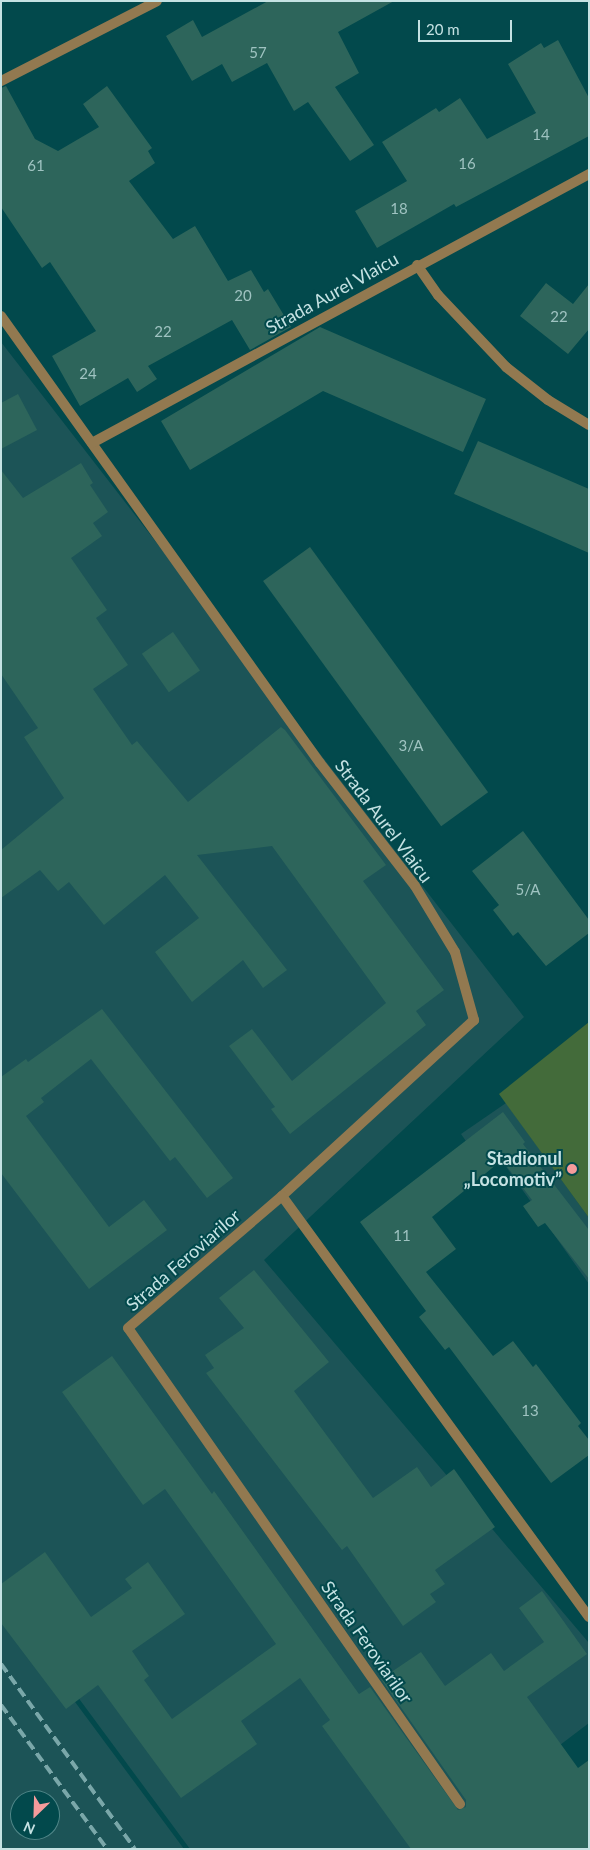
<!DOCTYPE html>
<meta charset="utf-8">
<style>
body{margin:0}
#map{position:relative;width:590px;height:1850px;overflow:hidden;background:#02494c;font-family:Lato,sans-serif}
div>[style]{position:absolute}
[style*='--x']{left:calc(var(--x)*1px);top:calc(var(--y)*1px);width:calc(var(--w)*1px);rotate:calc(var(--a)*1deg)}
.built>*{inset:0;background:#1c5457}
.green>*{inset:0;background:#436b3a}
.building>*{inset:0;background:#2d655b;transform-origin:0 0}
.minor>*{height:10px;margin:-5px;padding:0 5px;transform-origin:5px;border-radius:5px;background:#927950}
.rail>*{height:4px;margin-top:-2px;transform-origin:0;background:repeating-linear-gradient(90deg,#7aa7a9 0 10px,transparent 0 15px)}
.dots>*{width:14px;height:14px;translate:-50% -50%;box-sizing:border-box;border:2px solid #02494c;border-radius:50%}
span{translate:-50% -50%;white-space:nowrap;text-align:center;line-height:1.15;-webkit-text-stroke:4px #02494c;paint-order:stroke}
.number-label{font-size:15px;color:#9fc3c1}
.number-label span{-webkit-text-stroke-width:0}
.street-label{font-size:18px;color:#c5e2e3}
.poi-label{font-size:18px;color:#c5e2e3;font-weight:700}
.right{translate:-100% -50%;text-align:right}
.frame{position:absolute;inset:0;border:2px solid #c5e2e3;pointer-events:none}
.north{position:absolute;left:10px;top:1790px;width:50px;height:50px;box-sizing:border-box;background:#02494c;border:1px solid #508688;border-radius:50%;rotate:204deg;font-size:14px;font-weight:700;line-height:20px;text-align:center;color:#c5e2e3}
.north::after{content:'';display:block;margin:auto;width:18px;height:22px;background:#f59b9b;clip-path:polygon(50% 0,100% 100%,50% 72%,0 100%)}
.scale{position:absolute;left:418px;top:20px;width:94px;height:22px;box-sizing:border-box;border:2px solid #c5e2e3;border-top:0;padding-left:6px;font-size:15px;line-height:18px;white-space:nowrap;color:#c5e2e3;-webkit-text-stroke:4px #02494c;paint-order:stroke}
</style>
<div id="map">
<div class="built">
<i style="clip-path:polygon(1px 342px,524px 1017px,264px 1260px,589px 1643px,589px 1723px,498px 1792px,539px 1849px,190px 1849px,1px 1593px)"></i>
<i style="clip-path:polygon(506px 1103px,589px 1218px,589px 1284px,502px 1161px,487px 1171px,461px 1134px)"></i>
<i style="clip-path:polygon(evenodd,1px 1602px,184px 1849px,1px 1849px,1px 1602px,20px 1800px,50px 1800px,50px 1830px,20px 1830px,20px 1800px)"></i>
</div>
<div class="green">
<i style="clip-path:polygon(589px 1022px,589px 1218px,499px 1094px)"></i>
</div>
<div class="building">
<i style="clip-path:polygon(268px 1px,394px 1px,338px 32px,359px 73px,335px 87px,374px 145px,350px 161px,308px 102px,294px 111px,267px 63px,232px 82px,222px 64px,192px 81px,166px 36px,193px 20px,202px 37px)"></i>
<i style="clip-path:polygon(558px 40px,589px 98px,589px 136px,456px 207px,454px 204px,377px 248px,355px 211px,407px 181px,382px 142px,436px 108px,439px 112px,460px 98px,487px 139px,536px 113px,508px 64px,541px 43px,544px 48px)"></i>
<i style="clip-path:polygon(6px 86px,35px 139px,58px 151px,99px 127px,83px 104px,107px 86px,152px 148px,148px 151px,155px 163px,129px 181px,173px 239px,195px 226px,228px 281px,251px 270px,264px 292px,268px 289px,291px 327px,250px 350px,232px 320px,148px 366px,157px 379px,137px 392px,128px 378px,80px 406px,52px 356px,96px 331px,50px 262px,42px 268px,1px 207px,1px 88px)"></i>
<i style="clip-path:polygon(546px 283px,573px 304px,589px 284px,589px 329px,568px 354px,520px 316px)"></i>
<i style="clip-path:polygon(320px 327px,486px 399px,463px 452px,323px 391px,190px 470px,161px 421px)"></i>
<i style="clip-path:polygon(18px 394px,37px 430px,1px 449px,1px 403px)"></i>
<i style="clip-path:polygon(478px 441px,589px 489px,589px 553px,454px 494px)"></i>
<i style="clip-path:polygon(81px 463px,93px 483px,90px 485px,108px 512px,93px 523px,102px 536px,71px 558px,107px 610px,96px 618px,128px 665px,93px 689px,132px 745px,137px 741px,188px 802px,281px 727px,285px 730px,386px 865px,363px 881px,444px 990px,416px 1011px,426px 1025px,290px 1134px,271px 1109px,275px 1107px,229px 1046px,252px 1029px,292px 1081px,386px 1003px,272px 846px,197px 855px,287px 970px,263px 988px,243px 960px,192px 1002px,155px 952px,199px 918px,165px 875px,104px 925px,69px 882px,58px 891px,40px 870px,1px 898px,1px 850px,64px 798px,24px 737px,38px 728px,1px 674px,1px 470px,23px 498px)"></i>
<i style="left:310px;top:547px;width:303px;height:58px;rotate:54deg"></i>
<i style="left:173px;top:632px;width:47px;height:38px;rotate:55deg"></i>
<i style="clip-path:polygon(523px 831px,589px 920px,589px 933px,546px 966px,518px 932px,513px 936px,493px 910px,499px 905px,472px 871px)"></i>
<i style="clip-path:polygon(102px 1009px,233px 1178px,207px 1198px,175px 1157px,170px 1161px,91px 1059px,41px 1098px,44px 1102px,26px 1116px,109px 1227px,144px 1200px,167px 1230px,89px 1289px,1px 1173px,1px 1077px,26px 1059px,28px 1062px)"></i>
<i style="clip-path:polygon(503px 1112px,525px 1142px,523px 1144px,589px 1230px,589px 1279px,545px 1223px,538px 1227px,523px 1206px,532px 1200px,502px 1160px,432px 1217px,456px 1249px,426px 1272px,493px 1356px,513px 1341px,533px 1367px,536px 1364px,581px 1423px,578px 1426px,589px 1440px,589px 1455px,551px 1483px,449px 1347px,445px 1350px,419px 1317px,426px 1311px,360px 1222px)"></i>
<i style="clip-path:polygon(254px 1270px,329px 1362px,294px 1391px,373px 1498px,417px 1467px,431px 1487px,454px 1469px,495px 1527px,435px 1570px,445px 1584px,430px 1594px,436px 1602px,403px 1626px,347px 1546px,342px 1550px,206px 1373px,214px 1368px,205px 1355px,244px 1328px,219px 1298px)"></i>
<i style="clip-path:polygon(112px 1356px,212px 1494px,214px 1491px,359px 1694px,370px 1687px,458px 1810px,466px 1807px,466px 1800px,381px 1679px,421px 1652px,445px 1686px,491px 1653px,504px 1671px,544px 1642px,519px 1608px,542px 1591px,587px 1654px,527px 1697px,578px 1768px,589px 1760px,589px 1849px,411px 1849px,322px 1726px,330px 1720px,300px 1678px,241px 1721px,257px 1744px,181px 1798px,98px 1685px,66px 1709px,1px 1623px,1px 1584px,45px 1552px,91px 1617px,132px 1588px,125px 1579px,148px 1562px,185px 1614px,132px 1651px,149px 1676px,144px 1680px,172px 1719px,276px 1644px,165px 1489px,143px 1505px,62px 1392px)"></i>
</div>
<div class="minor">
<i style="--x:1;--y:81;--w:175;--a:-27.1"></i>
<i style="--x:417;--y:265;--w:37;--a:55"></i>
<i style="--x:438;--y:295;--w:99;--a:46.6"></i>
<i style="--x:506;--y:367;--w:53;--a:38.2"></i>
<i style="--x:548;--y:400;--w:48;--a:31.4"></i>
<i style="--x:1;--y:316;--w:549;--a:54.49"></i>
<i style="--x:320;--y:763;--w:155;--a:52.3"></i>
<i style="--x:415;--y:886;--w:77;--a:58.8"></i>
<i style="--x:455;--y:952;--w:71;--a:74.4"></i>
<i style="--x:474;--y:1020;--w:260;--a:137.5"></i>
<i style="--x:92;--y:443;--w:565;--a:-28.42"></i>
<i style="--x:460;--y:1804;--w:580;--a:-124.89"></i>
<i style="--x:128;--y:1328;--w:203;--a:-40.6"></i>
<i style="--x:282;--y:1196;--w:521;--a:53.9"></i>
</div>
<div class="rail">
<i style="--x:1;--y:1664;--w:228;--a:54.1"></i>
<i style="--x:1;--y:1705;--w:179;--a:53.6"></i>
</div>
<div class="dots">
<i style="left:572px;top:1169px;background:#f59b9b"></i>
</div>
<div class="number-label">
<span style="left:258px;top:53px">57</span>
<span style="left:541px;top:135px">14</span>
<span style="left:467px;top:164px">16</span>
<span style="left:36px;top:166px">61</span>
<span style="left:399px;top:209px">18</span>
<span style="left:243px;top:296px">20</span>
<span style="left:559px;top:317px">22</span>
<span style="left:163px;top:332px">22</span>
<span style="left:88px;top:374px">24</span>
<span style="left:411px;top:746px">3/A</span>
<span style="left:528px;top:890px">5/A</span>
<span style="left:402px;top:1236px">11</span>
<span style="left:530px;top:1411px">13</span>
</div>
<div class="street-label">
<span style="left:332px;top:293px;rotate:-29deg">Strada Aurel Vlaicu</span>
<span style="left:384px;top:821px;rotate:53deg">Strada Aurel Vlaicu</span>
<span style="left:183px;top:1260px;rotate:-41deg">Strada Feroviarilor</span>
<span style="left:367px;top:1642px;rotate:55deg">Strada Feroviarilor</span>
</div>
<div class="poi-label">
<span class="right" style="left:562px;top:1169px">Stadionul<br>„Locomotiv”</span>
</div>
<div class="frame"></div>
<div class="north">N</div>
<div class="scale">20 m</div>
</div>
